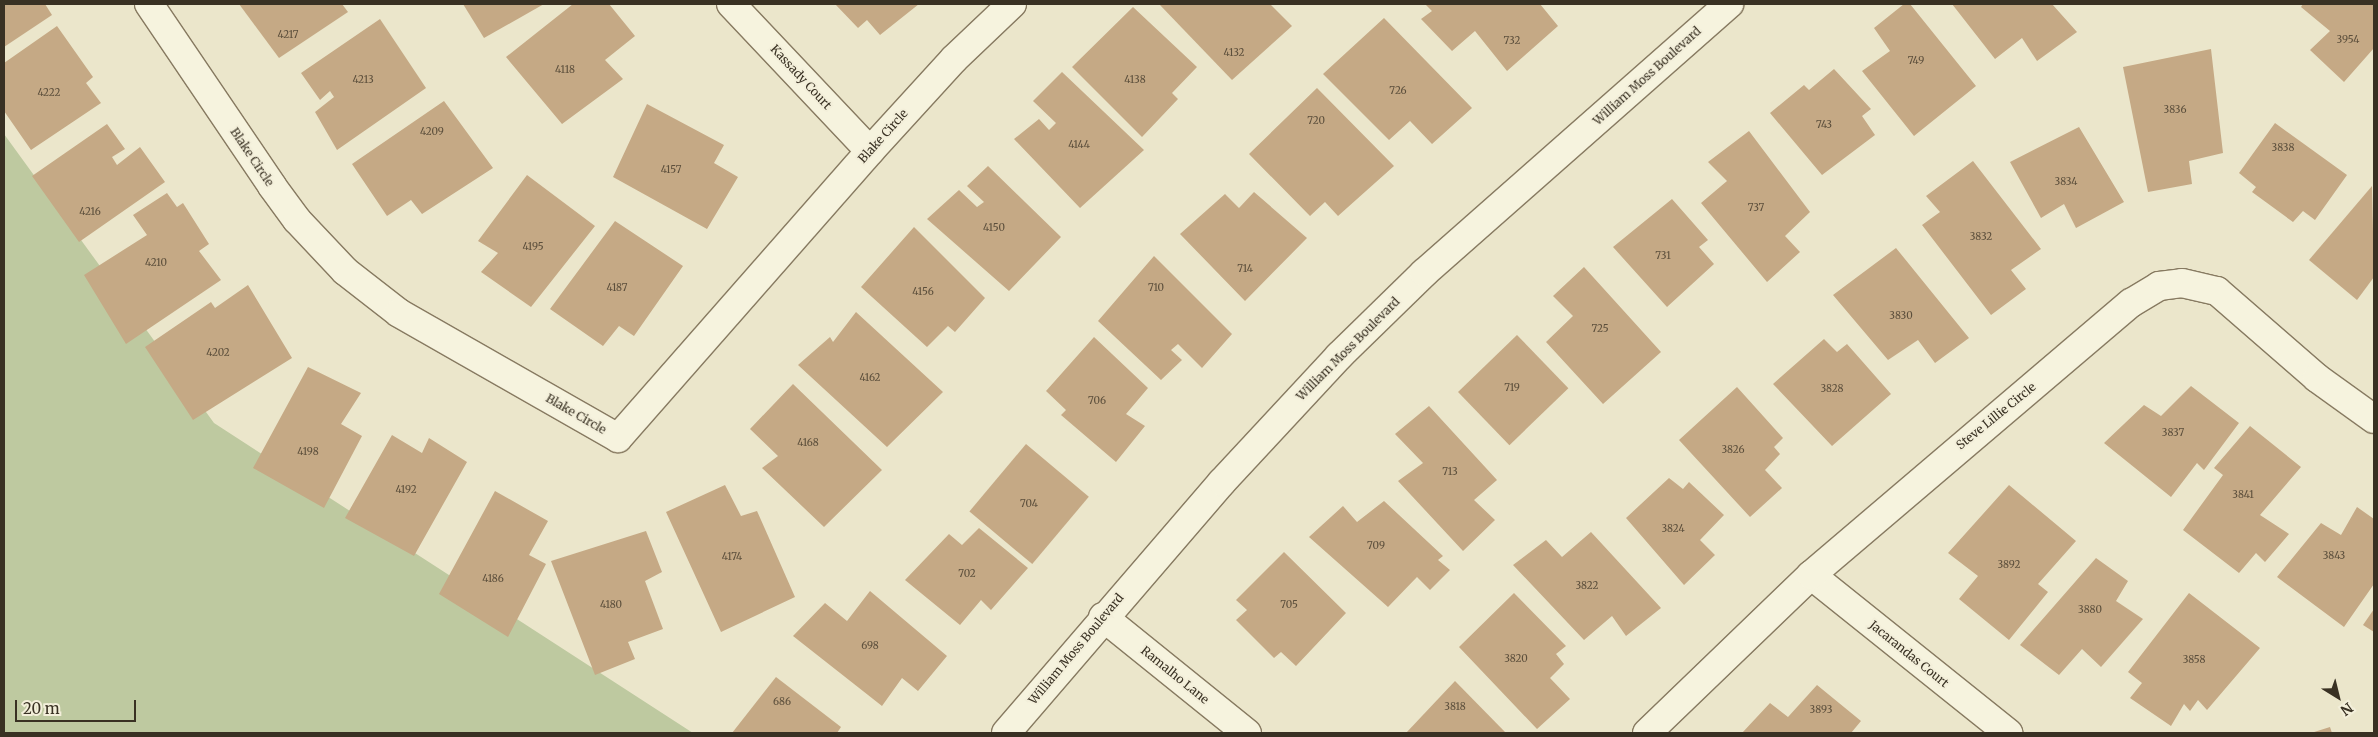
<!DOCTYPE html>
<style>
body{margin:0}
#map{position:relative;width:2378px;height:737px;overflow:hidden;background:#ebe6cb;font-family:Merriweather,serif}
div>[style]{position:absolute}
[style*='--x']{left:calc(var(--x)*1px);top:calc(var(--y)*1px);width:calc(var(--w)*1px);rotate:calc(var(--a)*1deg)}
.green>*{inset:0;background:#bec9a0}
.building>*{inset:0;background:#c5a985;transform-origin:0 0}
.roads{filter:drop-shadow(1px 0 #877a61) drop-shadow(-1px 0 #877a61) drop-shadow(0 1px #877a61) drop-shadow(0 -1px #877a61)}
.minor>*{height:28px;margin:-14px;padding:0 14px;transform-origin:14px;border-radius:14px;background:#f6f3de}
span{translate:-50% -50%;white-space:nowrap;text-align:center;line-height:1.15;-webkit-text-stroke:4px #f3efda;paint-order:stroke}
.number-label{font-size:10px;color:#5c4f3c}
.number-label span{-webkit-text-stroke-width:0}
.street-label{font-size:12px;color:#393123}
.frame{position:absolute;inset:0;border:5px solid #393123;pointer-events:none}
.north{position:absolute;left:2313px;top:672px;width:50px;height:50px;-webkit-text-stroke:4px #f3efda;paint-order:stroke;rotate:144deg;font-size:14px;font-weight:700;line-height:20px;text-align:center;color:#393123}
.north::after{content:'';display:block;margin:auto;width:18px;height:22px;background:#393123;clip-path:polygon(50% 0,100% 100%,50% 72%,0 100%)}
.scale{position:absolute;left:15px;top:700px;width:121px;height:22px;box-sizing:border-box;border:2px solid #393123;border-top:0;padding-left:6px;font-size:15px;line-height:18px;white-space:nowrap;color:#393123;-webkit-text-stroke:4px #f3efda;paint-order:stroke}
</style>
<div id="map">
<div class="green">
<i style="clip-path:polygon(4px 134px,214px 423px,693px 733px,4px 733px)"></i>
</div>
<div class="building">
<i style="clip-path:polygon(4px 4px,45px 4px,52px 15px,4px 47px)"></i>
<i style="clip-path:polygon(239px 4px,342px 4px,348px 12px,279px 58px)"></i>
<i style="clip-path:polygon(463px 4px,544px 4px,484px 38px)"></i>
<i style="clip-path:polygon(573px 4px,609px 4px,635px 36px,605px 60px,623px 79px,562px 124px,506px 57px)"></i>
<i style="clip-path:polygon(835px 4px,919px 4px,880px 35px,867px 20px,858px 28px)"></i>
<i style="clip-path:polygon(1159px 4px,1270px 4px,1292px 26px,1232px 80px)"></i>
<i style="clip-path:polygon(1425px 4px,1540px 4px,1558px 26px,1507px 71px,1475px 31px,1452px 51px,1421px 19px,1432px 11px)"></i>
<i style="clip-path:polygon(1904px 4px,1910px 4px,1976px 86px,1914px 136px,1862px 71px,1890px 51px,1874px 28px)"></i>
<i style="clip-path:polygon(1952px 4px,2052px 4px,2077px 32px,2037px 61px,2022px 38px,1995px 59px)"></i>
<i style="clip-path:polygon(2303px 4px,2374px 4px,2374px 48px,2344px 82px,2310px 50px,2330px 31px,2301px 7px)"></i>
<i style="clip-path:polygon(1133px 7px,1197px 67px,1172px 93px,1178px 99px,1142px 137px,1072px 67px)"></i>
<i style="clip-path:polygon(1384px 18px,1472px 108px,1432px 144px,1410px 121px,1389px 140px,1323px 74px)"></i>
<i style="clip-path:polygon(380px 19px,426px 88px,337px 150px,315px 112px,334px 97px,330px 91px,320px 100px,301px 73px)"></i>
<i style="clip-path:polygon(57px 26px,93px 77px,86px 83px,101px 103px,31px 150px,4px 111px,4px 63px)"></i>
<i style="clip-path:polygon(2211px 49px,2223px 153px,2189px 161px,2192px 184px,2148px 192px,2123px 67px)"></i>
<i style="clip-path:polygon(1834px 69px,1871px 109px,1862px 116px,1875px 135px,1822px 175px,1770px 113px,1804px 85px,1809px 90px)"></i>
<i style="clip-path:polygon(1062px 72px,1144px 150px,1080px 208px,1014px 139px,1039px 119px,1049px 130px,1056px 123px,1033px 101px)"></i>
<i style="clip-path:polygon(1317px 88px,1394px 166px,1338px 216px,1325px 202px,1310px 216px,1249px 154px)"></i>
<i style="clip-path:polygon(444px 101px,493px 168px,422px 214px,411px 200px,387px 216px,352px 164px)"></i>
<i style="clip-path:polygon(647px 104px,724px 145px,714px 163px,738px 177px,707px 229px,613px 177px)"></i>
<i style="clip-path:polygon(2275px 123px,2347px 175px,2315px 220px,2303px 211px,2293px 222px,2252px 192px,2256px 187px,2239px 173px)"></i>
<i style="clip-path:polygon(107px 124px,125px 149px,112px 157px,117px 165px,140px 147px,165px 182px,79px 242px,32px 176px)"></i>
<i style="clip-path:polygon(2079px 127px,2124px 202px,2076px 228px,2064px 204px,2041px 218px,2010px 162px)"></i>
<i style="clip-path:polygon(1749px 131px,1810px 212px,1785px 236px,1800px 252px,1767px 282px,1701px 203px,1727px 181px,1708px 162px)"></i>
<i style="clip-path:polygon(1973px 161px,2041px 249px,2011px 270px,2026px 289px,1991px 315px,1922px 225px,1940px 212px,1926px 196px)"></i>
<i style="clip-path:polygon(988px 166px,1061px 237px,1009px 291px,927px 219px,959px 190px,977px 207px,984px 202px,967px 186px)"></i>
<i style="clip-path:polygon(527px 175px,595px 226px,531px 307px,481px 272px,498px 253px,478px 241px)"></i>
<i style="clip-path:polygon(2372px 186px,2374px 277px,2357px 300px,2309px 260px)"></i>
<i style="clip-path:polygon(1254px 192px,1307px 238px,1245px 301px,1180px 234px,1225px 194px,1239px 208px)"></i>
<i style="clip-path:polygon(167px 193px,177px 207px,183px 203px,209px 244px,199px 251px,221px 280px,126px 344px,84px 275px,147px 235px,133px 215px)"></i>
<i style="clip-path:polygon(1672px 199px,1708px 240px,1699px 247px,1714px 264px,1667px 307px,1613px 247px)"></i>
<i style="clip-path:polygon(615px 221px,683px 266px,634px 336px,619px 326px,603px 346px,550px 309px)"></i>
<i style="clip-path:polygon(914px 227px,985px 298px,955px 332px,948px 326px,927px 347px,861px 287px)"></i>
<i style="clip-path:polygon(1896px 248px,1969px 338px,1935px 363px,1918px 340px,1888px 360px,1833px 295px)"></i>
<i style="clip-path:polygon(1154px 256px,1232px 334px,1202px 368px,1178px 344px,1171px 350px,1182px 360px,1161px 380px,1098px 321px)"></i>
<i style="clip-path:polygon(1584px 267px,1661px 352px,1603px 404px,1546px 342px,1573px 316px,1553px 296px)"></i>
<i style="clip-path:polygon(248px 285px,292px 358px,193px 420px,145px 347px,211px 302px,215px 308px)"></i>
<i style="clip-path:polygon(856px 312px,943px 392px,887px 447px,798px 365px,830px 337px,833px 342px)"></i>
<i style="left:1517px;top:335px;width:74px;height:82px;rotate:46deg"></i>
<i style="clip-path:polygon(1094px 337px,1148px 388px,1126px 414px,1145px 426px,1116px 462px,1061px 415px,1066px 410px,1046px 391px)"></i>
<i style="clip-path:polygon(1824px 339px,1837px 352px,1847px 344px,1891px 394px,1832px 446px,1773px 384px)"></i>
<i style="clip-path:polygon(308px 367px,361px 393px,341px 424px,362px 436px,324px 508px,253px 468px)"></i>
<i style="clip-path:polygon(793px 384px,882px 470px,824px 527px,762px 468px,778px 456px,750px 429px)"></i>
<i style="clip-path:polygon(2191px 386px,2239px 423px,2204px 470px,2197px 463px,2171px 497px,2104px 443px,2144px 405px,2161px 416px)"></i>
<i style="clip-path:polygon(1737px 387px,1783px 438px,1774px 447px,1780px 454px,1765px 470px,1782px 488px,1750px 517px,1679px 440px)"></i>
<i style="clip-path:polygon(1429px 406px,1497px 480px,1474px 500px,1495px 520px,1463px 551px,1398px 481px,1423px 463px,1395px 434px)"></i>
<i style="clip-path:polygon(2250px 426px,2301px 467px,2260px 515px,2289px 534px,2265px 562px,2256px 553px,2239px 573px,2183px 530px,2223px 475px,2214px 468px)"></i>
<i style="clip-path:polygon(392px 435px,422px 453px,429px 438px,467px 462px,414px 556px,345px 518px)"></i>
<i style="left:1026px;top:444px;width:82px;height:88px;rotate:40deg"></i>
<i style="clip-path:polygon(1669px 478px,1683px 489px,1689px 482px,1724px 515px,1700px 540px,1715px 555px,1684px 585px,1626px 518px)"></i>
<i style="clip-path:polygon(725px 485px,741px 516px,757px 511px,795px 597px,721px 632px,666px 512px)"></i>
<i style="clip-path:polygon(2009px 485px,2076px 541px,2038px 584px,2048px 592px,2009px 640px,1959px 599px,1978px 576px,1948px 553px)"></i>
<i style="clip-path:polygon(495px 491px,548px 521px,529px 555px,546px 564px,508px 637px,439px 594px)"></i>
<i style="clip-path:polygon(1384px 501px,1443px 556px,1438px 560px,1450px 570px,1430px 590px,1417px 577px,1388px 607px,1309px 537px,1343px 506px,1357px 522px)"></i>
<i style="clip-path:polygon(2357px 507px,2374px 519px,2374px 584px,2344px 627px,2277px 577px,2321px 523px,2341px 535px)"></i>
<i style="clip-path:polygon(979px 528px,1028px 568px,991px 610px,981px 600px,960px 625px,905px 580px,949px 534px,962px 545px)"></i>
<i style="clip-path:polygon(646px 531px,662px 572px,645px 581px,663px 629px,628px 642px,635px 659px,595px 675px,551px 561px)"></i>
<i style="clip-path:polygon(1591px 532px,1661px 608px,1626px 636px,1612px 616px,1584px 640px,1513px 565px,1546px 540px,1562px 557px)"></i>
<i style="clip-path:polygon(1284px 552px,1346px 613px,1296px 666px,1281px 652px,1274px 658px,1236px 620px,1247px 610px,1236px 600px)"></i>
<i style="clip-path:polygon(2096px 558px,2128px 581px,2116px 601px,2143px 619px,2101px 667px,2082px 649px,2059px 675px,2020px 645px)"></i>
<i style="clip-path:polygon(870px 591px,947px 656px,918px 691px,902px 678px,882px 706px,793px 636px,825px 603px,847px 621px)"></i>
<i style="clip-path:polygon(1514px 593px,1566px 646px,1556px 654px,1564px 664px,1550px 678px,1570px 699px,1537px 729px,1459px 647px)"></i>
<i style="clip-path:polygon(2189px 593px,2260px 648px,2207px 710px,2198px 700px,2190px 711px,2184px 704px,2171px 726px,2130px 698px,2142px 683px,2128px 672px)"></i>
<i style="clip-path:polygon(2374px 609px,2374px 632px,2363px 625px)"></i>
<i style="clip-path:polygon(776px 677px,841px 727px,837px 733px,732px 733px)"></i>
<i style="clip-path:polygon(1455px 681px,1506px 733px,1406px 733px)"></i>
<i style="clip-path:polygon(1817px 685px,1861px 721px,1851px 733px,1742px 733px,1770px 703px,1788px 717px)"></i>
<i style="clip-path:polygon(2330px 727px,2332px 733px,2311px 733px)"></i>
</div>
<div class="roads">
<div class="minor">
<i style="--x:149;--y:4;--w:220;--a:55.9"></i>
<i style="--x:272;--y:186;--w:42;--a:53.7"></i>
<i style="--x:297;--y:220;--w:70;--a:46.7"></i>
<i style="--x:345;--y:271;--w:68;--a:37.9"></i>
<i style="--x:399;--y:313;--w:252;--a:29.7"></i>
<i style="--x:618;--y:438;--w:382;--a:-48.7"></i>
<i style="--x:870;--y:151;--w:125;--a:-47.6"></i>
<i style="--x:954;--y:59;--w:80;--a:-43.5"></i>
<i style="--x:731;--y:4;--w:202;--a:46.6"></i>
<i style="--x:1811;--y:575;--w:253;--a:38.7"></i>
<i style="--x:1103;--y:617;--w:185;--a:38.9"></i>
<i style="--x:1006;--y:733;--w:331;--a:-49.3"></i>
<i style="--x:1222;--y:482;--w:172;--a:-47.1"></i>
<i style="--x:1339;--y:356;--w:119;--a:-44.3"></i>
<i style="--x:1424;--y:273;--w:407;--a:-41.4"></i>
<i style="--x:1647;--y:733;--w:228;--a:-43.9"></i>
<i style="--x:1811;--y:575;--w:420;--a:-40.4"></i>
<i style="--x:2131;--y:303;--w:33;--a:-31"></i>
<i style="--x:2159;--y:286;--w:23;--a:-7"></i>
<i style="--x:2182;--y:283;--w:36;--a:13"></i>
<i style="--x:2217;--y:291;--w:133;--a:41"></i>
<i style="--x:2317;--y:378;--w:70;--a:35.7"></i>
</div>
</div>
<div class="number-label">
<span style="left:288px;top:35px">4217</span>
<span style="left:2348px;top:40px">3954</span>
<span style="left:1512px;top:41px">732</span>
<span style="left:1234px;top:53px">4132</span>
<span style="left:1916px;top:61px">749</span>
<span style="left:565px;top:70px">4118</span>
<span style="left:363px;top:80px">4213</span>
<span style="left:1135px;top:80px">4138</span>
<span style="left:1398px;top:91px">726</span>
<span style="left:49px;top:93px">4222</span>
<span style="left:2175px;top:110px">3836</span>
<span style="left:1316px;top:121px">720</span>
<span style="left:1824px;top:125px">743</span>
<span style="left:432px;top:132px">4209</span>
<span style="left:1079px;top:145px">4144</span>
<span style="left:2283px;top:148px">3838</span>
<span style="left:671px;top:170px">4157</span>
<span style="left:2066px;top:182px">3834</span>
<span style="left:1756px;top:208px">737</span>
<span style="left:90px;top:212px">4216</span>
<span style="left:994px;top:228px">4150</span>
<span style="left:1981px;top:237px">3832</span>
<span style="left:533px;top:247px">4195</span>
<span style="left:1663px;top:256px">731</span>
<span style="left:156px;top:263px">4210</span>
<span style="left:1245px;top:269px">714</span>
<span style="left:617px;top:288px">4187</span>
<span style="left:1156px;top:288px">710</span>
<span style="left:923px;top:292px">4156</span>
<span style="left:1901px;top:316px">3830</span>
<span style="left:1600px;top:329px">725</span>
<span style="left:218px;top:353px">4202</span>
<span style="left:870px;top:378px">4162</span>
<span style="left:1512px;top:388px">719</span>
<span style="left:1832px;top:389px">3828</span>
<span style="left:1097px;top:401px">706</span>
<span style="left:2173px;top:433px">3837</span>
<span style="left:808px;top:443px">4168</span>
<span style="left:1733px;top:450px">3826</span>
<span style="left:308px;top:452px">4198</span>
<span style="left:1450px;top:472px">713</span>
<span style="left:406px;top:490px">4192</span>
<span style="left:2243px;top:495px">3841</span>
<span style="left:1029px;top:504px">704</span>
<span style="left:1673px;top:529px">3824</span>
<span style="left:1376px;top:546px">709</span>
<span style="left:2334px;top:556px">3843</span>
<span style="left:732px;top:557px">4174</span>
<span style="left:2009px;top:565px">3892</span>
<span style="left:967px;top:574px">702</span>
<span style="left:493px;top:579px">4186</span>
<span style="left:1587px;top:586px">3822</span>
<span style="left:611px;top:605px">4180</span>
<span style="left:1289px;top:605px">705</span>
<span style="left:2090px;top:610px">3880</span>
<span style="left:870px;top:646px">698</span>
<span style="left:1516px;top:659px">3820</span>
<span style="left:2194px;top:660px">3858</span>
<span style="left:782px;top:702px">686</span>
<span style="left:1455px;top:707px">3818</span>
<span style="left:1821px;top:710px">3893</span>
</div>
<div class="street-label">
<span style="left:1647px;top:76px;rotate:-42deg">William Moss Boulevard</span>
<span style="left:801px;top:77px;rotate:47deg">Kassady Court</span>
<span style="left:883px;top:136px;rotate:-48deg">Blake Circle</span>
<span style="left:252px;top:157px;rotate:56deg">Blake Circle</span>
<span style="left:1348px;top:349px;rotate:-45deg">William Moss Boulevard</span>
<span style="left:576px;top:414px;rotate:30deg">Blake Circle</span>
<span style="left:1996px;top:416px;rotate:-39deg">Steve Lillie Circle</span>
<span style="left:1076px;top:649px;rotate:-50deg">William Moss Boulevard</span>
<span style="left:1909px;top:654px;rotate:39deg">Jacarandas Court</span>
<span style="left:1175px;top:675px;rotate:39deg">Ramalho Lane</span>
</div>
<div class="frame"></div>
<div class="north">N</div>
<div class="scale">20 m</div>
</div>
